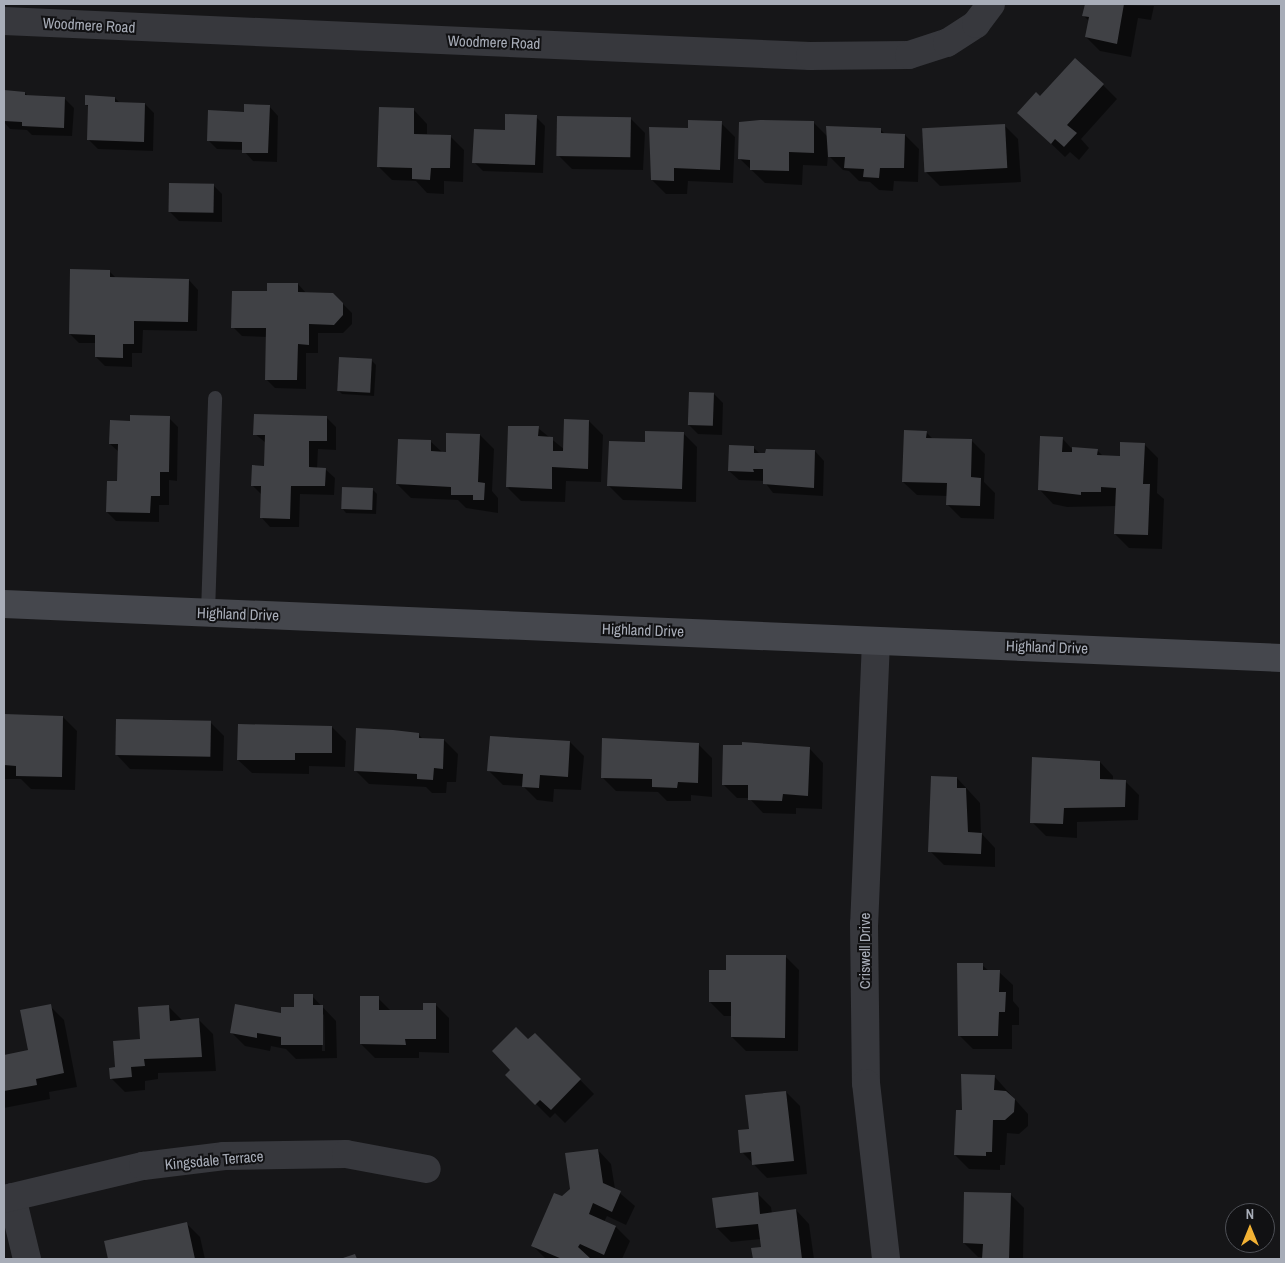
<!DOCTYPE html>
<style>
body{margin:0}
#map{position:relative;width:1285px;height:1263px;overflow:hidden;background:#161618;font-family:"Archivo Narrow",sans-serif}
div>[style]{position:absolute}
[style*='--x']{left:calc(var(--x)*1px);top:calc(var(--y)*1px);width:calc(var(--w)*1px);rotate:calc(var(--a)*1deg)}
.shadow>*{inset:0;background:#0007}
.building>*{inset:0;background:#404145;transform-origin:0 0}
.lane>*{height:14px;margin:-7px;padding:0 7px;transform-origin:7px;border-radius:7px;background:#37383d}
.street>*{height:28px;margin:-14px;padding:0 14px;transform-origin:14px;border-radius:14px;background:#37383d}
.secondary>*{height:28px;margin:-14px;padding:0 14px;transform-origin:14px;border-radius:14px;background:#45474d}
span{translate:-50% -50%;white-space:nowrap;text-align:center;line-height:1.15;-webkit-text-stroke:4px #111113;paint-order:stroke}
.street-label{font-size:15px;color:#a8adb8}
.frame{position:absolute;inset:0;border:5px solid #a8adb8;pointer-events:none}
.north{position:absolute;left:1225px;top:1203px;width:50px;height:50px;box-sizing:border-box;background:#111113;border:1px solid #4d4f55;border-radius:50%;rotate:0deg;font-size:14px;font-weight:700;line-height:20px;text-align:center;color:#a8adb8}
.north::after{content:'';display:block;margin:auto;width:18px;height:22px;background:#f2b134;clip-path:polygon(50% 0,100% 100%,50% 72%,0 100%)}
</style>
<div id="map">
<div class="shadow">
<i style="clip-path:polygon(1086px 4px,1154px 6px,1151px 20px,1138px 18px,1131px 57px,1100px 51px,1086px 37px,1089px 21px,1084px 16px)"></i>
<i style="clip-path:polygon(1103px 85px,1117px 99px,1081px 139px,1089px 148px,1079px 160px,1070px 152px,1065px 157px,1019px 113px,1040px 98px)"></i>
<i style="clip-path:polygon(4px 91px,25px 93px,29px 97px,65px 99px,74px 108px,72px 136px,32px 135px,27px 130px,10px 129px,4px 122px)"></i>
<i style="clip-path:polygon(115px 98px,120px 103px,145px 104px,154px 113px,153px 151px,98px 149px,88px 139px,89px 107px,86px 105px)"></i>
<i style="clip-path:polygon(269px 106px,278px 116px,277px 162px,253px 161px,243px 150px,217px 149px,208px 140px,245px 113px)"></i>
<i style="clip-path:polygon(414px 110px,427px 124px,427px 134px,450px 136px,464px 150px,463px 182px,444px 181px,444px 194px,427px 193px,416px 181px,392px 180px,378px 166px)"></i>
<i style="clip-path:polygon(536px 117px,545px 126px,543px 173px,483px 171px,474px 162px,506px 132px)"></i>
<i style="clip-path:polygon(631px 119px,645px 133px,643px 170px,572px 169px,558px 155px)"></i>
<i style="clip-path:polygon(721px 123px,735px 137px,733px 183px,688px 181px,687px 194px,666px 194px,652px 180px,690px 129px)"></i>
<i style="clip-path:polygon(814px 123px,828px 137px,880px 129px,886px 135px,905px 135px,919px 149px,918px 182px,894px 181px,893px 191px,879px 190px,870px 182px,859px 181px,849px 171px,843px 170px,828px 155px,827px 166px,803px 165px,802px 185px,765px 183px,740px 159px)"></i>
<i style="clip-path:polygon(1004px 125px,1018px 139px,1021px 182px,940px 186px,926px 172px)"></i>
<i style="clip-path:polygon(213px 185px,222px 194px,222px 222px,179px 221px,170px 212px)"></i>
<i style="clip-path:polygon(109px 271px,117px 279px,189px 280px,198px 290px,197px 331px,143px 330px,142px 353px,132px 353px,132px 367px,105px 366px,96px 357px,96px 343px,79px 343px,70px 334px)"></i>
<i style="clip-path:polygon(298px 284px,307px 294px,343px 304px,352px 313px,352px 324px,343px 333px,318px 333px,318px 353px,306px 353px,306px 389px,275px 388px,266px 379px,267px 337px,242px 336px,233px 327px)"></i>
<i style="clip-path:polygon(371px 360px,376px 365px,374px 396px,342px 394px,338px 390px)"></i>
<i style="clip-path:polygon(714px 394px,723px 403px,722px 435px,698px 434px,689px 425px)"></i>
<i style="clip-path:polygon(169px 418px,178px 427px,177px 481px,169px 480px,169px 505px,159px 505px,159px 522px,116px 521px,107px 512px,118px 482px,119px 452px,110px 444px,131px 422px)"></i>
<i style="clip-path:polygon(327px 418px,336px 427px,336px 450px,318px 449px,317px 469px,325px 469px,335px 478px,334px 495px,300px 494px,299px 527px,270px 527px,261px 517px,262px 495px,253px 486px,265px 467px,266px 443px,255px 434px)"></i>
<i style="clip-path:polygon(589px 421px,603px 435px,601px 482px,566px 481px,565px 502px,521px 501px,507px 487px,538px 428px,565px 450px)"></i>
<i style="clip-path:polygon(926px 432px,933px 439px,971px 440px,985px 454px,984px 482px,995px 493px,994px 519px,961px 518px,947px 504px,947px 496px,917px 495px,903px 482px)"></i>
<i style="clip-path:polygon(683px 433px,697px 447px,696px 502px,623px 500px,609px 486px,646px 443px)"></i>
<i style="clip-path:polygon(480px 435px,494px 449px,492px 491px,498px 498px,498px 513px,466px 508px,458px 500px,411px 498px,397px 484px,430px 441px,443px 453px,447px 453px)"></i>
<i style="clip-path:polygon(1062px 438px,1072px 449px,1097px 450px,1104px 457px,1121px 458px,1144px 444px,1158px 458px,1157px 493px,1164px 499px,1162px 549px,1129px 548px,1115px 534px,1116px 506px,1067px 507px,1053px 504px,1040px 490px)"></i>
<i style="clip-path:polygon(753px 447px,760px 454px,815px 451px,824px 461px,823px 496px,773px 493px,764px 481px,739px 480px,729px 471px)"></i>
<i style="clip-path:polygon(372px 489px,377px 494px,376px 514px,346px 513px,342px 508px)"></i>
<i style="clip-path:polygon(4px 716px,63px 717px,77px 731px,75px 790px,31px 789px,21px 779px,4px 779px)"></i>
<i style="clip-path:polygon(210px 722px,224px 736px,223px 771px,130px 769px,117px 755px)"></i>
<i style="clip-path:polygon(332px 727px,346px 741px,345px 767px,309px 766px,309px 774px,252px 773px,238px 760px)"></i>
<i style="clip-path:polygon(418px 734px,423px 739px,444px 740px,458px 754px,456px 782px,447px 782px,446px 793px,432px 793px,426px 787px,369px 784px,355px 770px)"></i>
<i style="clip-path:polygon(570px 742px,584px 756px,581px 790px,554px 789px,553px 802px,537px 800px,523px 786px,503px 785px,489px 771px)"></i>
<i style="clip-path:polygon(698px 744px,712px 758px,712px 797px,691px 795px,691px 801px,667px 801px,658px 792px,616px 791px,602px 777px)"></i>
<i style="clip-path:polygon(810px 749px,823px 763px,822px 809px,796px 808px,796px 814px,763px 813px,749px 798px,737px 798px,723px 784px)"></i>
<i style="clip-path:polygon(1100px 762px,1113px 776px,1113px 781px,1125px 781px,1139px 795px,1138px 820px,1077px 822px,1077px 838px,1046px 836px,1032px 822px)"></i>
<i style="clip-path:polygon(957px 778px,980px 803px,981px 833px,995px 848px,995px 867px,944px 865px,930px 851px)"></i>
<i style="clip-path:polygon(785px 956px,799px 970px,798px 1051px,746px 1051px,732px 1037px,732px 1016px,724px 1016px,710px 1002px,728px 972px)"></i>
<i style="clip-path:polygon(982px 965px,989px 971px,999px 972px,1013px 985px,1013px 1001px,1019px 1008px,1019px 1025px,1012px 1025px,1012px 1049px,973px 1049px,959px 1035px)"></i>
<i style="clip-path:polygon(evenodd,312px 996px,336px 1021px,337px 1058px,296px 1059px,286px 1049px,271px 1046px,270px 1051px,245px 1046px,231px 1032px,282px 1015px,312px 996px,322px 1013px,324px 1015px,325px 1051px,322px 1051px,322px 1013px)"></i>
<i style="clip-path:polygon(378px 998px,391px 1011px,424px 1011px,435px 1004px,449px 1018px,449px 1053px,419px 1052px,419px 1058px,375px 1058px,361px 1044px)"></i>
<i style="clip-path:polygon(50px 1006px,64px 1020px,77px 1087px,49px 1092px,50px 1099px,4px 1108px,4px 1056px,30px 1051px)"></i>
<i style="clip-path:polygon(168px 1006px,183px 1021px,199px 1020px,213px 1034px,216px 1071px,158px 1073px,158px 1079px,145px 1081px,145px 1090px,125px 1092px,111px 1078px)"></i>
<i style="clip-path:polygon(535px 1034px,594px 1094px,565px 1123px,555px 1113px,550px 1118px,507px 1075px)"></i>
<i style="clip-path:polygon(994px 1076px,1028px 1114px,1028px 1126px,1019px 1134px,1007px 1133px,1005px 1165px,1000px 1165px,1000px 1170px,969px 1169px,955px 1155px,963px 1112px)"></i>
<i style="clip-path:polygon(786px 1092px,800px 1106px,807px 1174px,767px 1178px,742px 1152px,750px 1130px)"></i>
<i style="clip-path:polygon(598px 1150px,611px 1164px,615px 1189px,635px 1206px,626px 1225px,607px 1216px,604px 1222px,616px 1227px,630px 1241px,622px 1259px,546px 1259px,533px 1246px)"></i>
<i style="clip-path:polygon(757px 1193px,771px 1207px,772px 1214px,796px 1210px,809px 1224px,814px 1259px,754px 1259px,753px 1249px,762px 1248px,761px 1239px,731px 1242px,717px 1228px)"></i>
<i style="clip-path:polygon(1010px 1194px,1024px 1208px,1023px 1259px,978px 1257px,964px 1243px)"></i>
<i style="clip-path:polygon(186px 1223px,200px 1237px,205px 1259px,110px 1259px,106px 1242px)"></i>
</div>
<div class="building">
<i style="clip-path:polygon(1085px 4px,1124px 4px,1117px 44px,1085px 37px,1089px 17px,1082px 16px)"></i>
<i style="clip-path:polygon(1075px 58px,1104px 84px,1067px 125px,1077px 133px,1064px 147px,1055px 139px,1051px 144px,1017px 113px,1036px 92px,1040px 96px)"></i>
<i style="clip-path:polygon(4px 90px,25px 92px,25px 95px,65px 97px,64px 128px,22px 126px,22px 122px,4px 121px)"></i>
<i style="clip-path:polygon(85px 95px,115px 97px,115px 102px,145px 103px,144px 142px,87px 140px,88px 105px,85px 105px)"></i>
<i style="clip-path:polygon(244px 104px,270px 105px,268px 153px,242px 153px,242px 142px,207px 141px,208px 110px,244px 112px)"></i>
<i style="clip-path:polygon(379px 107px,414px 108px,414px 134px,451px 135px,450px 168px,431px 168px,430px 180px,412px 179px,412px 168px,377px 167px)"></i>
<i style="clip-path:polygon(505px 114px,537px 115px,535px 165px,472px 163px,474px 129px,505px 130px)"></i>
<i style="left:557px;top:116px;width:74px;height:40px;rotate:1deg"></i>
<i style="clip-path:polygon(688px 120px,722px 121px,720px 170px,674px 168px,674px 181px,651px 180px,649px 127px,688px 128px)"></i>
<i style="clip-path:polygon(760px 120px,814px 121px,814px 153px,789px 152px,789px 171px,750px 170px,750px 160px,738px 159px,739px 122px)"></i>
<i style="left:1005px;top:124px;width:44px;height:83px;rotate:87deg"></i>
<i style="clip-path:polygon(826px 126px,881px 128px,881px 133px,905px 134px,904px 168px,880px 168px,879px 178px,863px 177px,864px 169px,844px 168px,845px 157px,828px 157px)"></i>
<i style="left:169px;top:183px;width:45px;height:29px;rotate:1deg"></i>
<i style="clip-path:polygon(70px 269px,110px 270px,110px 277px,189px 279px,188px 322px,134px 321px,134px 344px,123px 344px,123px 358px,95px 357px,95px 335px,69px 334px)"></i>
<i style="clip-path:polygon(267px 283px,298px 283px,298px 292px,333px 293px,343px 303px,343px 315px,334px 325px,309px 324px,309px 345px,298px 344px,297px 380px,265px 380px,266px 328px,231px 328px,232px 291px,267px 291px)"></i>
<i style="left:339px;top:357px;width:33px;height:34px;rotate:3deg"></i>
<i style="left:689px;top:392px;width:25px;height:33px;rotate:2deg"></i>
<i style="clip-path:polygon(254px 414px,327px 416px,327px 441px,309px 441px,309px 467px,326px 468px,325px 486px,291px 486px,290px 519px,260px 518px,261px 486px,251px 486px,252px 465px,264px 466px,265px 435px,253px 435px)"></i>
<i style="clip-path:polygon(130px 415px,170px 416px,169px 472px,160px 472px,160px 496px,151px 496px,150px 513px,106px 512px,107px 481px,117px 481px,118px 444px,109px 444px,110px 420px,130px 421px)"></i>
<i style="clip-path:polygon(564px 419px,589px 420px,588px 469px,552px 467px,552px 489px,506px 487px,508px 426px,539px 426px,538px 436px,553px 437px,553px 451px,563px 451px)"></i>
<i style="clip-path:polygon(904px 430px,927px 431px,926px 438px,972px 439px,971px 477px,981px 478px,980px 506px,946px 505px,947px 483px,902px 482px)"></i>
<i style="clip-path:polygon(645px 431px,684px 432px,682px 489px,607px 486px,609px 441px,645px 442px)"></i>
<i style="clip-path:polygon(446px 433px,480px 434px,478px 482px,485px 483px,484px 500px,473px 500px,473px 495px,451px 495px,451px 487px,396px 484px,398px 439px,431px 440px,431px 451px,446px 452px)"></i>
<i style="clip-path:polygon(1040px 436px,1063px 437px,1062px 452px,1072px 452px,1072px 447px,1098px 449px,1097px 455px,1120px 456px,1120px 442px,1145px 443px,1143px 484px,1150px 484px,1148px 535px,1114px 534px,1116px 488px,1101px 487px,1101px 492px,1081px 492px,1081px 495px,1038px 490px)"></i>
<i style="clip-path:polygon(729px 445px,754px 446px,754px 453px,765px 453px,766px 449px,815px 450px,814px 488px,763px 484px,763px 469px,753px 469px,754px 472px,728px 471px)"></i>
<i style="left:342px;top:487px;width:31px;height:22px;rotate:2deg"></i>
<i style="clip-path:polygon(4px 714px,63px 716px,62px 777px,16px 776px,16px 766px,4px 765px)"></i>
<i style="left:116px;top:719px;width:95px;height:36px;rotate:1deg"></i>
<i style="clip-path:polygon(238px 724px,332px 726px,332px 753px,295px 753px,295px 760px,237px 760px)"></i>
<i style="clip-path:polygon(356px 728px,393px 730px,419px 733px,419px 738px,444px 739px,443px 769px,434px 768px,433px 780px,417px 779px,417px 774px,354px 771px)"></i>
<i style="clip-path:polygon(490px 736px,570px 741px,568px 777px,540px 775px,539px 788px,522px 787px,523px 774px,487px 771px)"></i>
<i style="clip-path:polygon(602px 738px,699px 743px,698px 783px,678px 782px,677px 788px,652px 787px,652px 779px,601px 778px)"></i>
<i style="clip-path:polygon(742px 742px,810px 747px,808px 796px,783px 794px,782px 801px,748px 800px,748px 785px,722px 785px,723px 745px,742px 745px)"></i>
<i style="clip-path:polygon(1032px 757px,1100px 761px,1100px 779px,1126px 780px,1125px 807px,1064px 808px,1063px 824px,1030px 823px)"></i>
<i style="clip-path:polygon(931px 776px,957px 777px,957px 788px,966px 788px,968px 832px,982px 833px,981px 854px,928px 852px)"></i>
<i style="clip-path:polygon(726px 955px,786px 955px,785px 1038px,731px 1037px,731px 1002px,709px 1002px,709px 970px,726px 970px)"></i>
<i style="clip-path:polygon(957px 963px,983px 963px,983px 970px,1000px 970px,999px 992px,1006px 992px,1005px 1012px,999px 1012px,998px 1036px,958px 1036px)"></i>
<i style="clip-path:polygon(294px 994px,313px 994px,313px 1005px,323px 1005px,323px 1045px,281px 1045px,281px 1037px,257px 1033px,257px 1038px,230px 1033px,235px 1004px,281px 1013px,281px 1007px,294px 1007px)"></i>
<i style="clip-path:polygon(360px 996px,379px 996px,379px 1010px,423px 1010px,423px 1003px,436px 1003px,436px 1039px,405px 1039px,406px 1045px,360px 1044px)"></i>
<i style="clip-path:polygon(51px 1004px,64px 1073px,36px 1079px,37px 1085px,4px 1091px,4px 1055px,28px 1050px,20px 1010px)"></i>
<i style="clip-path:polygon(169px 1005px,170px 1021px,199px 1018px,202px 1057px,144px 1059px,145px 1066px,131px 1067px,132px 1077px,110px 1079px,109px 1068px,115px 1067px,113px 1041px,140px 1039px,138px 1007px)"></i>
<i style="clip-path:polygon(516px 1027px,528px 1039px,535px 1033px,581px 1079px,551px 1110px,540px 1100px,535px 1105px,505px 1075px,510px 1070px,492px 1051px)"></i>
<i style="clip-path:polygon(961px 1074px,995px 1075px,994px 1090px,1006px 1091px,1015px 1099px,1014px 1112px,1005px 1120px,993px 1120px,992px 1152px,986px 1152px,986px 1156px,954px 1155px,956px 1110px,962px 1110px)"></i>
<i style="clip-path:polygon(786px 1091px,794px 1161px,752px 1165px,751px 1152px,740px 1153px,738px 1130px,749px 1129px,745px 1095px)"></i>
<i style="clip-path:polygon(598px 1149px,603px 1183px,621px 1191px,612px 1212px,593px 1203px,589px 1214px,616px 1226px,604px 1255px,580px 1244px,578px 1247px,591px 1259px,562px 1259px,531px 1246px,554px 1193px,562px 1196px,570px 1189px,565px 1153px)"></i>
<i style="clip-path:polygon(758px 1192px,760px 1214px,796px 1209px,802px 1259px,753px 1259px,751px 1248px,761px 1247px,758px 1224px,716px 1228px,712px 1198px)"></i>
<i style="clip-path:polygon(964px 1192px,1011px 1193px,1009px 1259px,982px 1259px,983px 1244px,963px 1243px)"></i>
<i style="clip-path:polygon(187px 1222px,195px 1259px,108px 1259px,104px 1241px)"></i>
<i style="clip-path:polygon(355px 1254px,357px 1259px,340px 1259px)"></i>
</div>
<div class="lane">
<i style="--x:208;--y:613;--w:215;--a:-88.1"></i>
</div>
<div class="street">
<i style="--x:4;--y:21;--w:807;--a:2.49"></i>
<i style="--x:810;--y:56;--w:99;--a:-0.6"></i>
<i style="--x:909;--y:55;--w:40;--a:-18"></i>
<i style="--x:947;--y:43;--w:35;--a:-33"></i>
<i style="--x:976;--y:24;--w:25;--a:-53"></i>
<i style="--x:876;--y:641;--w:283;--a:92.4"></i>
<i style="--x:864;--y:924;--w:159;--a:89.3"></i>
<i style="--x:866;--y:1083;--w:177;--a:83.5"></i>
<i style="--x:12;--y:1197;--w:64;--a:76.4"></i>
<i style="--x:4;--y:1199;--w:143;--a:-13.4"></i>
<i style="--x:143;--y:1166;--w:82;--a:-7"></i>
<i style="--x:224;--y:1156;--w:122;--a:-0.9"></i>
<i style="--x:346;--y:1154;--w:82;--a:10.5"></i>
</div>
<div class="secondary">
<i style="--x:4;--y:604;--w:1278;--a:2.42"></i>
</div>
<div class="street-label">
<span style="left:89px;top:25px;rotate:3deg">Woodmere Road</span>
<span style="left:494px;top:42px;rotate:2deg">Woodmere Road</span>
<span style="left:238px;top:614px;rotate:2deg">Highland Drive</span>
<span style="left:643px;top:630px;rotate:2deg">Highland Drive</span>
<span style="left:1047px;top:647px;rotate:2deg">Highland Drive</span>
<span style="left:865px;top:951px;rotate:-90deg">Criswell Drive</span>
<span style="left:214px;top:1160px;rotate:-5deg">Kingsdale Terrace</span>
</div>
<div class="frame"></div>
<div class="north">N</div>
</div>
